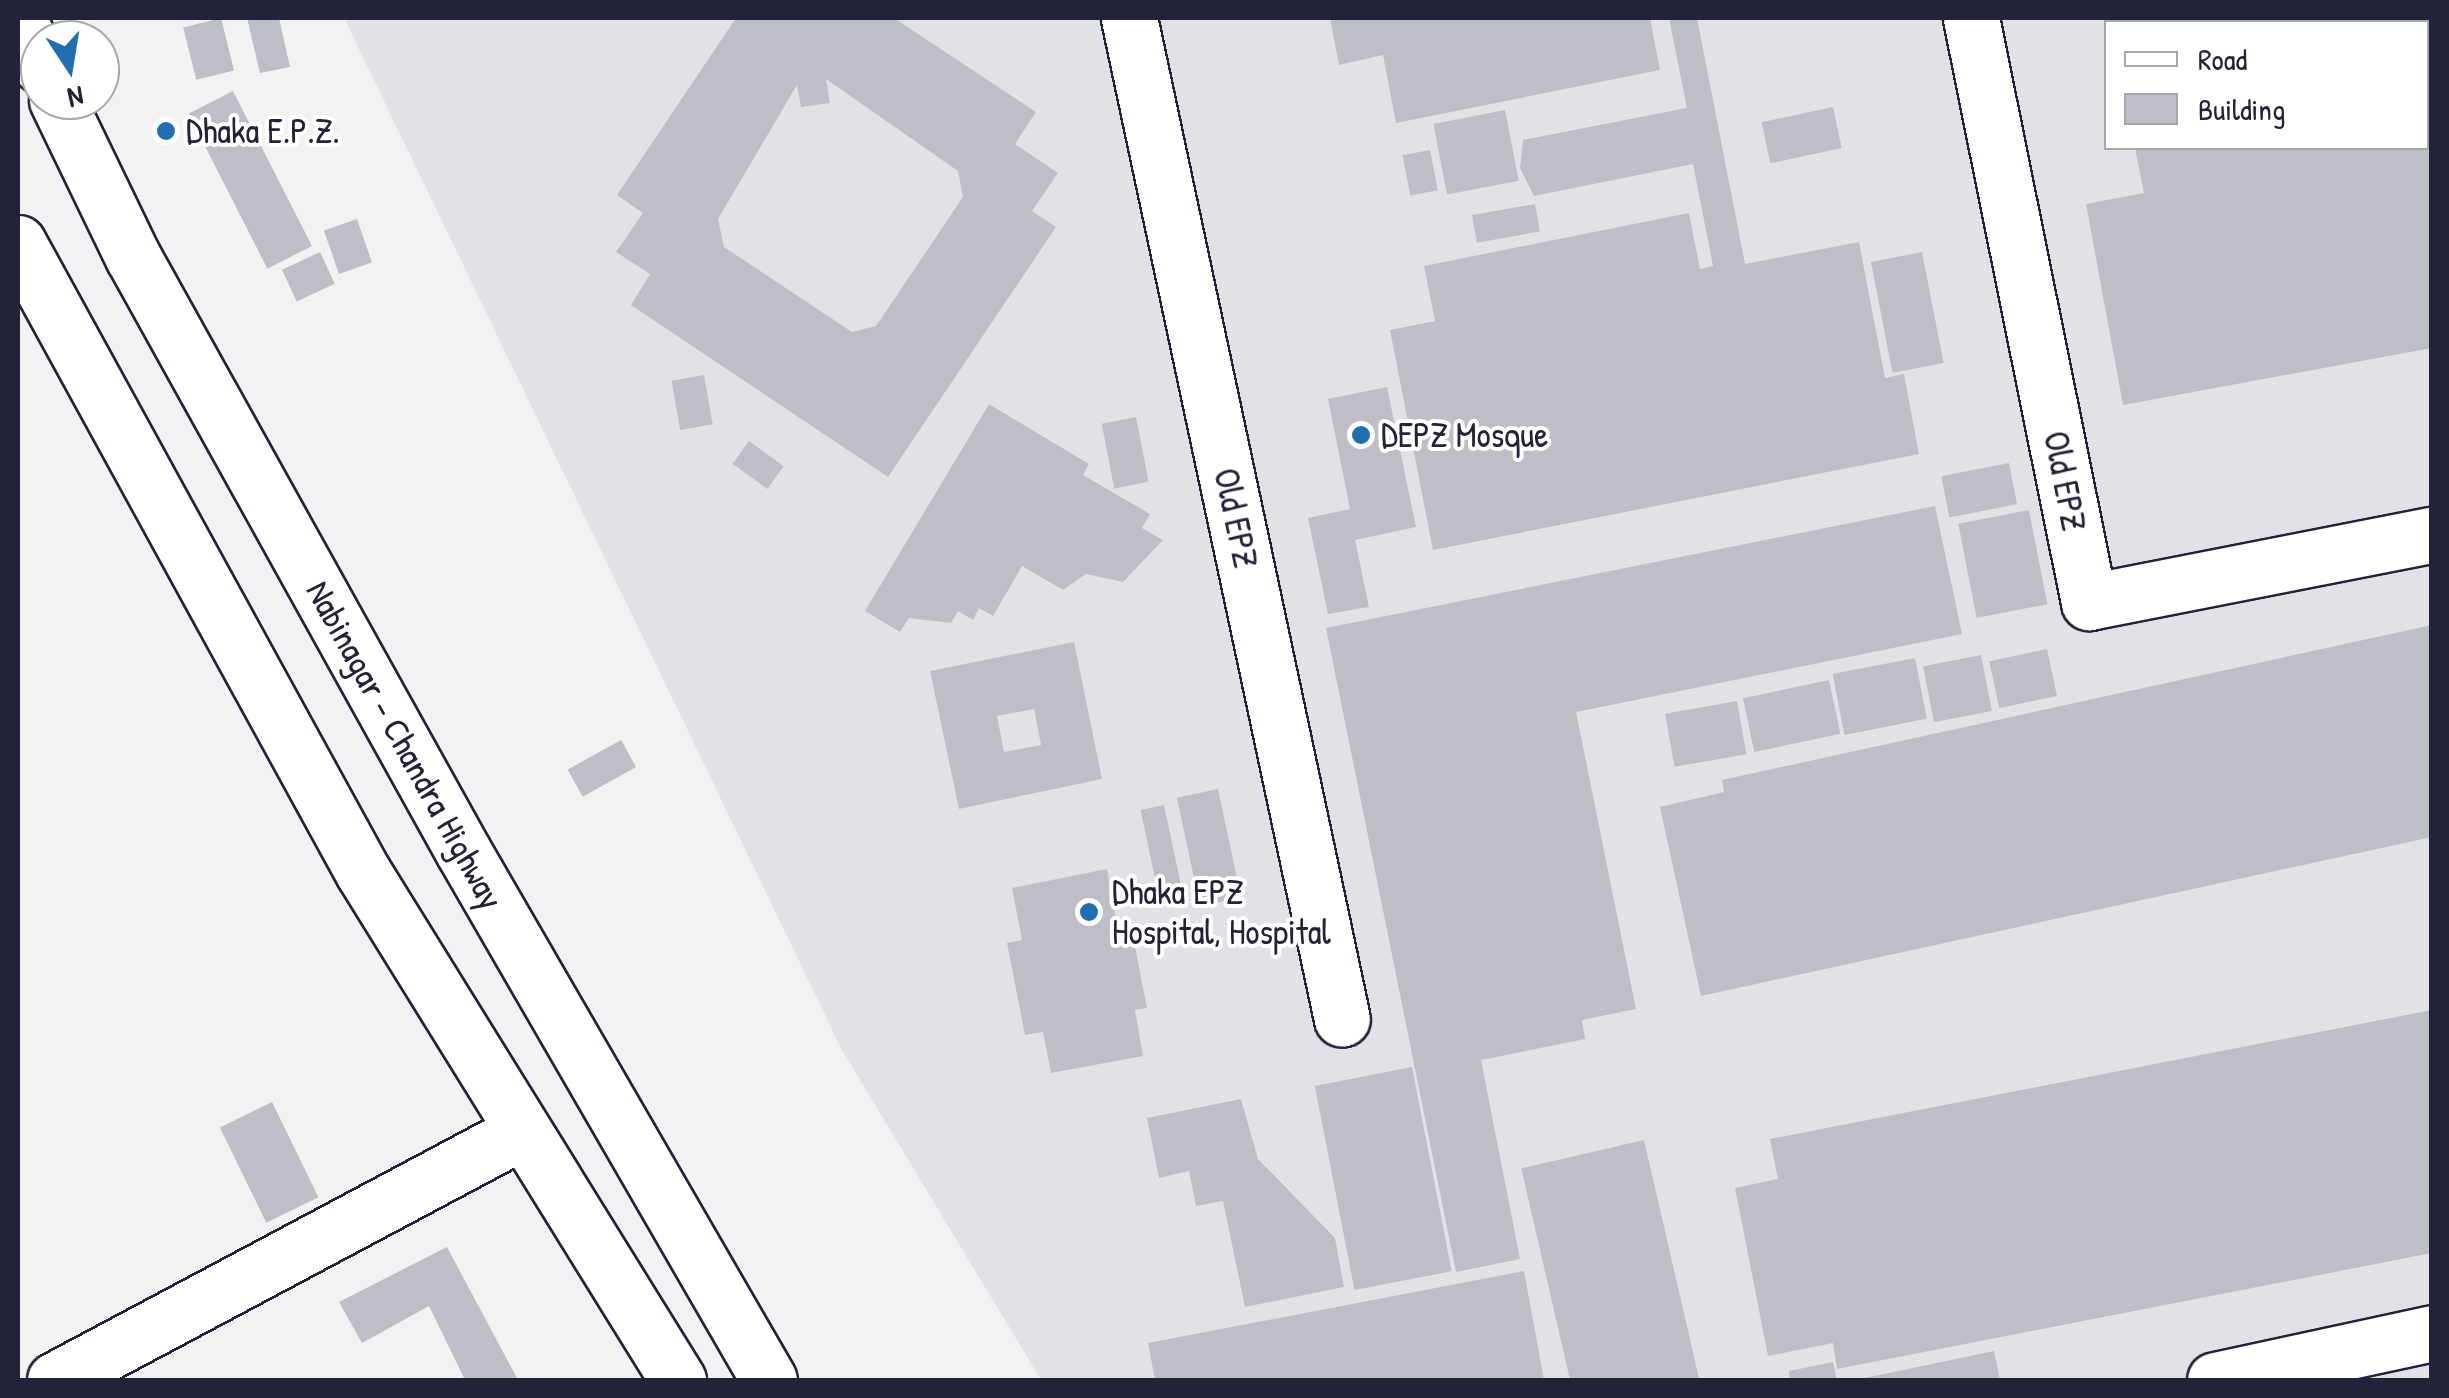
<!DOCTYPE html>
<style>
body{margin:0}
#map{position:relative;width:2449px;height:1398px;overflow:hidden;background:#f2f2f3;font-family:"Patrick Hand",sans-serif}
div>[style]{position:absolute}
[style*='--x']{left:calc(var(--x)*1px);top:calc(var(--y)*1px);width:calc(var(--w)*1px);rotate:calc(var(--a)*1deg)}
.built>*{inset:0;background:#e2e2e6}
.building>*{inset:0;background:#bebec6;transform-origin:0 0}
.roads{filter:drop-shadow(2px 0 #22223b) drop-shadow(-2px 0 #22223b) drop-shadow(0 2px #22223b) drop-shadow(0 -2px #22223b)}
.minor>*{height:55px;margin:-27.5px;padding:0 27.5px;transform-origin:27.5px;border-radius:27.5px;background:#fff}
.highway>*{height:55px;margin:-27.5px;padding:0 27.5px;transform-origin:27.5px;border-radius:27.5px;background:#fff}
.dots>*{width:28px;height:28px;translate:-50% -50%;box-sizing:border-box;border:5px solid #fff;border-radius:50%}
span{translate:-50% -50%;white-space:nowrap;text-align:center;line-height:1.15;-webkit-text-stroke:8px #fff;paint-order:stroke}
.poi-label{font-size:35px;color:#22223b}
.left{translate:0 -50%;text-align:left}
.street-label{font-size:35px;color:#22223b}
.frame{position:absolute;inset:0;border:20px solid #22223b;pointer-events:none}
.legend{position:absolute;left:2104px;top:20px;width:325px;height:130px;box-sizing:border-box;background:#fff;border:2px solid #a7a7b1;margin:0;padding:12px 18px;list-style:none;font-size:30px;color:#22223b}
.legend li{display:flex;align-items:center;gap:20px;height:50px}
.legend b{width:50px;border:2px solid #a7a7b1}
.north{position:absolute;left:20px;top:20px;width:100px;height:100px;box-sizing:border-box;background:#fff;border:2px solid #a7a7b1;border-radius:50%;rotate:168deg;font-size:28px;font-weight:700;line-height:40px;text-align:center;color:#22223b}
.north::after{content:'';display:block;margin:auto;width:35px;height:45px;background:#1f6fb2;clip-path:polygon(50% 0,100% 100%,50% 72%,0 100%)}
</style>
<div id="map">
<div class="built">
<i style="clip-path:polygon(evenodd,344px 18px,2431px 18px,2431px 1380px,1041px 1380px,842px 1050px,344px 18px,2106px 22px,2426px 22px,2426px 148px,2106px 148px,2106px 22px)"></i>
</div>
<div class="building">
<i style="left:221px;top:18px;width:54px;height:39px;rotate:76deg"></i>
<i style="clip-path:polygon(247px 18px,279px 18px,290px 67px,260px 73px)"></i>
<i style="clip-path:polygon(evenodd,736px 18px,894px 18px,1036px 112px,1015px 144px,1058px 173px,1032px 211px,1056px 227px,888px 477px,631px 305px,650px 274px,616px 252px,643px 213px,617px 195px,736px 18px,826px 79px,958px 171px,963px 197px,876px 326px,852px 332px,724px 247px,718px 219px,797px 85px,801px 107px,830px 103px,826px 79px)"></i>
<i style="clip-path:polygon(1330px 18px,1650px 18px,1660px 70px,1396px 123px,1383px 55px,1339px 65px)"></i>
<i style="clip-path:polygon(1669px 18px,1697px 18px,1745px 264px,1859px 242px,1885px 378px,1904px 374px,1919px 454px,1433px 550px,1390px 330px,1435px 321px,1424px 266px,1689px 213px,1700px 269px,1713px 266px,1693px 164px,1534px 196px,1520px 168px,1523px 140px,1687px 108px)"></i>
<i style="clip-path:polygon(2231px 18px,2368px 18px,2368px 19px,2232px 22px)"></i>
<i style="clip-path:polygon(2432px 55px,2432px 348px,2123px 405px,2086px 204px,2144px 193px,2135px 148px,2426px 148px)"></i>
<i style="left:233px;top:91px;width:174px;height:50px;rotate:63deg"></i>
<i style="left:1833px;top:107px;width:42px;height:73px;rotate:78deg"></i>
<i style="left:1505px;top:110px;width:72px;height:73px;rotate:79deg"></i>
<i style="left:1430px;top:150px;width:41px;height:28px;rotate:79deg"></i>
<i style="left:1535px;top:204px;width:28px;height:64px;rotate:80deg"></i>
<i style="left:357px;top:219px;width:46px;height:35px;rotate:71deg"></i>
<i style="left:320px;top:252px;width:35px;height:42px;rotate:65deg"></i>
<i style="left:1922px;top:252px;width:113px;height:52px;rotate:79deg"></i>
<i style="left:704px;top:375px;width:50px;height:33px;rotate:80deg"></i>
<i style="clip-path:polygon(1387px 387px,1416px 527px,1355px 540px,1369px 607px,1328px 614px,1308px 518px,1350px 509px,1328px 399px)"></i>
<i style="clip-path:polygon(989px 404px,1089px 464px,1083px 475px,1150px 514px,1142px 528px,1163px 540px,1123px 582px,1086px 574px,1063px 590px,1022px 566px,993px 616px,979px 608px,973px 620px,958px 611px,951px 623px,909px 618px,900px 632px,865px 611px)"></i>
<i style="left:1136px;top:417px;width:66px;height:35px;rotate:79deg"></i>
<i style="left:749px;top:441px;width:43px;height:28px;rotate:36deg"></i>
<i style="left:2009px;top:463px;width:42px;height:69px;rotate:79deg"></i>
<i style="clip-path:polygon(1935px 506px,1962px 634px,1576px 712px,1636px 1009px,1582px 1020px,1585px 1039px,1481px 1060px,1520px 1259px,1456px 1272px,1326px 628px)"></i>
<i style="left:2029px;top:510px;width:96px;height:72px;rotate:79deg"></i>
<i style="clip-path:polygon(2432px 625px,2432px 837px,1701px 996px,1660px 807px,1724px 792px,1722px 780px)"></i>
<i style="clip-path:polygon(evenodd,1074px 642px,1102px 779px,959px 809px,930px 671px,1074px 642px,1034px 709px,1041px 745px,1004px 752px,997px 716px,1034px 709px)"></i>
<i style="left:2047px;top:649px;width:48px;height:59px;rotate:78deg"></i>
<i style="left:1981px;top:655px;width:57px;height:59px;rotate:79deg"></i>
<i style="left:1915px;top:658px;width:62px;height:84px;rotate:79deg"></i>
<i style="left:1829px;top:680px;width:55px;height:88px;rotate:78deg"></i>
<i style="left:1737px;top:701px;width:54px;height:73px;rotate:80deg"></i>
<i style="left:621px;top:740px;width:31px;height:61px;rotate:61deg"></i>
<i style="left:1218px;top:789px;width:111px;height:42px;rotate:78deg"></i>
<i style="left:1164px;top:805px;width:91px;height:24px;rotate:78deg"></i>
<i style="clip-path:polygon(1107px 869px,1116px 919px,1129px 916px,1147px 1008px,1135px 1010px,1143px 1056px,1051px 1073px,1043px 1032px,1025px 1035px,1007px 943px,1022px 940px,1012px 888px)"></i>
<i style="clip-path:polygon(2432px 1010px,2432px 1253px,1837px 1369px,1833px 1343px,1768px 1356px,1735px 1188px,1778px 1179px,1770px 1139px)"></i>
<i style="left:1412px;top:1067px;width:208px;height:99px;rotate:79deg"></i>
<i style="clip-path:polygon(1241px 1099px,1258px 1159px,1335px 1238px,1344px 1287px,1245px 1307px,1223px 1201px,1196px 1206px,1189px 1171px,1159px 1178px,1147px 1118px)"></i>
<i style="left:272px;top:1102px;width:106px;height:58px;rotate:64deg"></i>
<i style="left:1644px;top:1140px;width:246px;height:126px;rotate:77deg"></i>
<i style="clip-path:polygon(447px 1247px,518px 1380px,465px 1380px,429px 1306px,362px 1343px,339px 1302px)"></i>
<i style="clip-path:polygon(1524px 1271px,1544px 1380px,1155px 1380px,1148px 1343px)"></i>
<i style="clip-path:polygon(1994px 1351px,2000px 1380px,1860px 1380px,1860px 1379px)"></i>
<i style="clip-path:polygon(1833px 1362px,1837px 1380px,1790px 1380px,1789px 1371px)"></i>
</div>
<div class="roads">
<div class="minor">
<i style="--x:1129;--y:18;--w:1023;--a:77.99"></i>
<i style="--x:1971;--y:18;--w:596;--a:78.58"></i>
<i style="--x:2089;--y:602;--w:349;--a:-11.1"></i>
<i style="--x:55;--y:1380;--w:530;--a:-28.02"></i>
<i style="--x:2215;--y:1380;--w:222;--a:-12.2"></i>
</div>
<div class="highway">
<i style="--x:18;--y:18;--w:52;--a:64.9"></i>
<i style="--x:57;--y:100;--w:174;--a:64.2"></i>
<i style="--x:133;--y:257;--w:680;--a:60.95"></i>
<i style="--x:463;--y:851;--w:611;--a:59.95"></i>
<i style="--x:18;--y:243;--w:717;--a:61.26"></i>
<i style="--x:363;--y:872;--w:598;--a:58.2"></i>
</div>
</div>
<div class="dots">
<i style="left:166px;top:131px;background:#1f6fb2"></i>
<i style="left:1361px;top:435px;background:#1f6fb2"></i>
<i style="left:1089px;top:912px;background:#1f6fb2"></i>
</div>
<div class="poi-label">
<span class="left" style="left:186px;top:131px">Dhaka E.P.Z.</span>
<span class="left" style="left:1381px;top:435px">DEPZ Mosque</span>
<span class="left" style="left:1112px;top:912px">Dhaka EPZ<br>Hospital, Hospital</span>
</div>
<div class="street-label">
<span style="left:2065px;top:481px;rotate:79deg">Old EPZ</span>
<span style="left:1236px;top:518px;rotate:78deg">Old EPZ</span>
<span style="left:405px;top:745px;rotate:61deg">Nabinagar - Chandra Highway</span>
</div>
<div class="frame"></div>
<ul class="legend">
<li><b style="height:12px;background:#fff"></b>Road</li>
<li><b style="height:28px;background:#bebec6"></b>Building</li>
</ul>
<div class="north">N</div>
</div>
